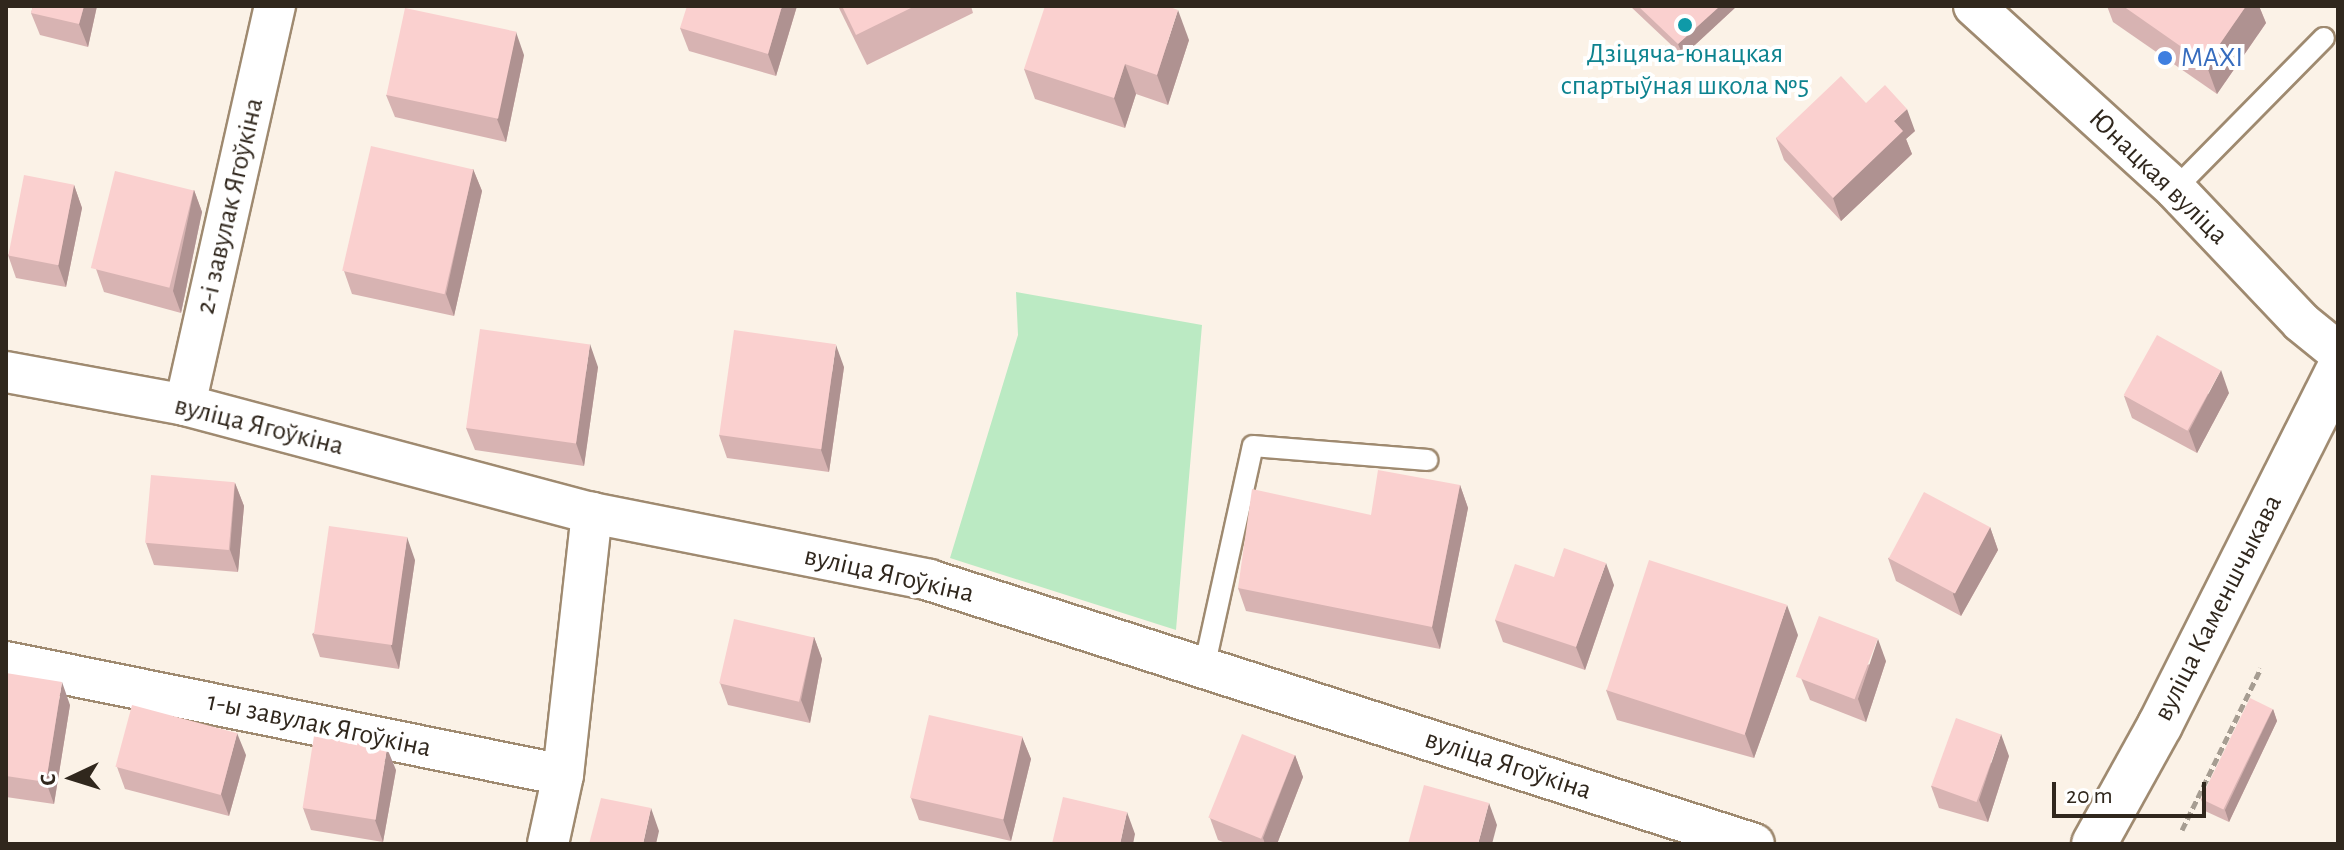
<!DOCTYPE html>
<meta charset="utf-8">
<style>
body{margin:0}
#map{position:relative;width:2344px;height:850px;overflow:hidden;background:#fbf2e7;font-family:"Alegreya Sans",sans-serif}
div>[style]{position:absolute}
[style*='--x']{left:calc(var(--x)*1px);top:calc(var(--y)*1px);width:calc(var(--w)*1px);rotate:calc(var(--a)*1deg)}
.green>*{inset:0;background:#bbeac3}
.path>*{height:5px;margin-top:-2.5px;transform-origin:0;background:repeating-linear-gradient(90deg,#a69d92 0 8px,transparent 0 12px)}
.roads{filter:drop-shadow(2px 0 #9f8a70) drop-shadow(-2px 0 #9f8a70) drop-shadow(0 2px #9f8a70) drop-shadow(0 -2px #9f8a70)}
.lane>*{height:20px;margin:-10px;padding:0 10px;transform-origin:10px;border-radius:10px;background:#fff}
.street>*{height:40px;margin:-20px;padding:0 20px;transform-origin:20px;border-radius:20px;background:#fff}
.secondary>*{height:44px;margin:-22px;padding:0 22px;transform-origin:22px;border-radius:22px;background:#fff}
.wall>*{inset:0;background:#d7b3b2}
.shaded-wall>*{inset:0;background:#af9291}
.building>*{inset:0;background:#fad0cf;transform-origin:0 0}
.dots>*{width:22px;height:22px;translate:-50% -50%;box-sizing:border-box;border:4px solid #fff;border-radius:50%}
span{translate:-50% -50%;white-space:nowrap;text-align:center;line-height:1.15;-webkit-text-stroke:8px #fff;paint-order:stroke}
.culture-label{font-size:28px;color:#0d838f}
.shop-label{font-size:28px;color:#366cbe}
.left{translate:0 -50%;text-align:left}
.street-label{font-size:28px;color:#30271d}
.frame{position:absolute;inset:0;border:8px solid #30271d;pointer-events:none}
.north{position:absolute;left:32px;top:738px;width:80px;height:80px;-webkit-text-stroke:6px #fff;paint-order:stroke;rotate:266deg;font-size:22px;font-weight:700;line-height:32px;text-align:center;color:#30271d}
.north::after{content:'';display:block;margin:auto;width:28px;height:36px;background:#30271d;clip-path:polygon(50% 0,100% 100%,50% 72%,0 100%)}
.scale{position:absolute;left:2052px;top:782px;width:154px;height:36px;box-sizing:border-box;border:4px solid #30271d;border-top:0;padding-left:10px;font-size:24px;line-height:28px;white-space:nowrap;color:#30271d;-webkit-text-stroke:6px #fff;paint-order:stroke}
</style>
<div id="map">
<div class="green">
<i style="clip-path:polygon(1016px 292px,1202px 325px,1176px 630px,950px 558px,1018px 335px)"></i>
</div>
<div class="path">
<i style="--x:2182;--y:830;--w:180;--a:-64"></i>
</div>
<div class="roads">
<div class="lane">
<i style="--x:2175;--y:189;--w:212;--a:-45.4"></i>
<i style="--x:1204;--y:668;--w:227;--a:-77.6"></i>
<i style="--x:1253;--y:446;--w:175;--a:4.6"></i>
</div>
<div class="street">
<i style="--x:1974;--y:6;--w:272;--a:42.3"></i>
<i style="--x:2175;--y:189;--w:183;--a:46.5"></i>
<i style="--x:2301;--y:322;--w:48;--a:39"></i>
<i style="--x:6;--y:372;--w:182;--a:10.4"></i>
<i style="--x:185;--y:405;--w:421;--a:14.9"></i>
<i style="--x:592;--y:513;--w:344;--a:11.2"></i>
<i style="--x:929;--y:580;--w:866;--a:17.74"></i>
<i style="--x:185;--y:405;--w:409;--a:-77.3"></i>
<i style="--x:6;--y:662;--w:568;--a:11.47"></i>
<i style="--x:563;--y:775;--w:71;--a:102.3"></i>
<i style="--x:563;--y:775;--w:264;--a:-83.7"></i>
</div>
<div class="secondary">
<i style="--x:2094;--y:844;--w:136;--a:-61"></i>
<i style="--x:2160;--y:725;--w:396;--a:-63.3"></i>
</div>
</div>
<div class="wall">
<i style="clip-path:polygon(33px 6px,97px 6px,88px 47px,40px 35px,31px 13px)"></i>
<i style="clip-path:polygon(797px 6px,776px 76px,689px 51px,680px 28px)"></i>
<i style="clip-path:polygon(838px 6px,971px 6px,973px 13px,867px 65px)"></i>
<i style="clip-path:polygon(1630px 6px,1737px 6px,1683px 56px)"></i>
<i style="clip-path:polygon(2107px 6px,2259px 6px,2266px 23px,2217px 94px,2113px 22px)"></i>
<i style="clip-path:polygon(1189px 40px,1168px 105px,1136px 94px,1125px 128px,1035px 99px,1024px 69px)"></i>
<i style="clip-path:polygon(524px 55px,506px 142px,395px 117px,386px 95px)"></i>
<i style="clip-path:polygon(1866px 103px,1915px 131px,1906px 139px,1912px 154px,1841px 221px,1784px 160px,1776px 138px)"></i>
<i style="clip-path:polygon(473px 169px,482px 191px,454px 316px,352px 294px,344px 271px)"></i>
<i style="clip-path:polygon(74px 185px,82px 208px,66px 287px,16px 278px,8px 255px)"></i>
<i style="clip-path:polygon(194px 190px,202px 212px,181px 313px,104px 292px,96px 269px)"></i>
<i style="clip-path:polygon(598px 367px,584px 466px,475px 450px,466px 428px)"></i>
<i style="clip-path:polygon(844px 367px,829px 472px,727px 458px,719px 435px)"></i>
<i style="clip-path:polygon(2229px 393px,2197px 453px,2132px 418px,2124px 396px)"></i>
<i style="clip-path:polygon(235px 483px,244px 506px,238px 572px,154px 565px,146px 543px)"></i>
<i style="clip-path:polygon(1460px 485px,1468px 508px,1440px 649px,1246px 611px,1238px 588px,1371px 515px)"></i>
<i style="clip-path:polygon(1990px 527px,1998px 550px,1961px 616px,1896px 581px,1888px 558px)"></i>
<i style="clip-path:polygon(415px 560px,399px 669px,320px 657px,312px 634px)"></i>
<i style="clip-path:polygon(1554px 577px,1614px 585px,1585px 670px,1503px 642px,1495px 620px)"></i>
<i style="clip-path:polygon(1798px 635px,1754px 758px,1617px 720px,1606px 690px)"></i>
<i style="clip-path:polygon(814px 637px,822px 659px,810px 723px,728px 705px,720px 683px)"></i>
<i style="clip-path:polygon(1886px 661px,1866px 722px,1810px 700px,1801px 678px)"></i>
<i style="clip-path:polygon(6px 673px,70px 705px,54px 804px,6px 797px)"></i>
<i style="clip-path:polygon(2273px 709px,2277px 721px,2229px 822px,2205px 811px,2201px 799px)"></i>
<i style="clip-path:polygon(1022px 737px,1031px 759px,1011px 841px,919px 820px,911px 798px)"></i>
<i style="clip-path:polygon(246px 755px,229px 816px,125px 789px,117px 767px)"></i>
<i style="clip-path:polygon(1295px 755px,1303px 777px,1277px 844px,1228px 844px,1218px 840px,1210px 818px)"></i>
<i style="clip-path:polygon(2009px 756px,1988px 822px,1939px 808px,1931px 786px)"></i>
<i style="clip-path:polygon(396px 770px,383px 842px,311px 830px,303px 808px)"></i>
</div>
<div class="shaded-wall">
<i style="clip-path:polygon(84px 6px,97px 6px,88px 47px,79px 24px)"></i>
<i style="clip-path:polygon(782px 6px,797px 6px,776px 76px,768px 54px)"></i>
<i style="clip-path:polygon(1720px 6px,1737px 6px,1683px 56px,1678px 44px)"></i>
<i style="clip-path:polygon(2246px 6px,2259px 6px,2266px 23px,2217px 94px,2206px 64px)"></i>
<i style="clip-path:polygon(1178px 10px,1189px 40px,1168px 105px,1157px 75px)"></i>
<i style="clip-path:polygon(516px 32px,524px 55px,506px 142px,497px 119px)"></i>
<i style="clip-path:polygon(1125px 64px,1136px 94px,1125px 128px,1114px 98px)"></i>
<i style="clip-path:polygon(1907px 109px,1915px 131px,1906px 139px,1912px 154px,1841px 221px,1833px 198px,1894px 121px)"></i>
<i style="clip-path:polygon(473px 169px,482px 191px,454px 316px,446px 294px)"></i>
<i style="clip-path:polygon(74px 185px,82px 208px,66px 287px,58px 265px)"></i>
<i style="clip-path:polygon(194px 190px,202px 212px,181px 313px,173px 291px)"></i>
<i style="clip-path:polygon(590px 344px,598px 367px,584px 466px,576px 443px)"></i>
<i style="clip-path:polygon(836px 345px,844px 367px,829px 472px,821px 450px)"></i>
<i style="clip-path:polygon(2221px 370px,2229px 393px,2197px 453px,2189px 431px)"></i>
<i style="clip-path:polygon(235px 483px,244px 506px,238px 572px,230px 550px)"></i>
<i style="clip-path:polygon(1460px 485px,1468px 508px,1440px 649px,1432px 627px)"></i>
<i style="clip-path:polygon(1990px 527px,1998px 550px,1961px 616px,1953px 594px)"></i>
<i style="clip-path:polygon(407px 537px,415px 560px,399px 669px,391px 646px)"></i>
<i style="clip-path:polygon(1606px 563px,1614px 585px,1585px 670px,1576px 647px)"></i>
<i style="clip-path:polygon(1787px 605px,1798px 635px,1754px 758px,1743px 728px)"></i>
<i style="clip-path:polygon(814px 637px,822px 659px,810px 723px,801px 700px)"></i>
<i style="clip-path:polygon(1878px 639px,1886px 661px,1866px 722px,1858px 699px)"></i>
<i style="clip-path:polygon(62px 682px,70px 705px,54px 804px,46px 782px)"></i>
<i style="clip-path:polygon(2273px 709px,2277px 721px,2229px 822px,2225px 810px)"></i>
<i style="clip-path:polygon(237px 733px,246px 755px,229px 816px,221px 794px)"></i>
<i style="clip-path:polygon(2001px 734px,2009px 756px,1988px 822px,1979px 800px)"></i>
<i style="clip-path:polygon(1022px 737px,1031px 759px,1011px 841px,1003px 819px)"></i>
<i style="clip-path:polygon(387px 748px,396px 770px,383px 842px,375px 820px)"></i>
<i style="clip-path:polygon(1295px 755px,1303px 777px,1277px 844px,1265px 844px,1263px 838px)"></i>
<i style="clip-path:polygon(1489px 803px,1497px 825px,1492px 844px,1478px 844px)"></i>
<i style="clip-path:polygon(651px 808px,659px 831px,656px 844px,643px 844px)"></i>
<i style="clip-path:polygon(1127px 812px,1135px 834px,1133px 844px,1120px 844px)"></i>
</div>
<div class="building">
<i style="clip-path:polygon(33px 6px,84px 6px,79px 24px,31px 13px)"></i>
<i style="clip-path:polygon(687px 6px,782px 6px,768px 54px,680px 28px)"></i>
<i style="clip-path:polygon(842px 6px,915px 6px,856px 35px)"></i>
<i style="clip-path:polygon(1045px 6px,1167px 6px,1178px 10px,1157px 75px,1125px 64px,1114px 98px,1024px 69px)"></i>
<i style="clip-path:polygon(1638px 6px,1720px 6px,1678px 44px)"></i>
<i style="clip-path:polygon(2123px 6px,2246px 6px,2206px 64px)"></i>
<i style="left:405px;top:8px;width:114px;height:89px;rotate:12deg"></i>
<i style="clip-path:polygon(1841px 76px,1866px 103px,1885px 85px,1907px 109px,1894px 121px,1903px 131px,1833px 198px,1776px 138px)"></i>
<i style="left:371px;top:146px;width:105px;height:128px;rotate:13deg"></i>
<i style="left:115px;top:171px;width:81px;height:100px;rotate:14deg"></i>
<i style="left:24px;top:175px;width:51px;height:82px;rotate:11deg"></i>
<i style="left:480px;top:329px;width:111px;height:100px;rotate:8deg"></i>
<i style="left:734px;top:330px;width:103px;height:106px;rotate:8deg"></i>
<i style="left:2157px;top:335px;width:73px;height:69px;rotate:29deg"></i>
<i style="clip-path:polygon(1378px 470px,1460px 485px,1432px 627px,1238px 588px,1252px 489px,1371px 515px)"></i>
<i style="left:151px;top:475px;width:84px;height:68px;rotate:5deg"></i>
<i style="left:1924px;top:492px;width:75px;height:75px;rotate:28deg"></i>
<i style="left:329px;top:526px;width:79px;height:109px;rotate:8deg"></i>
<i style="clip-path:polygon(1564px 548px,1606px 563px,1576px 647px,1495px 620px,1515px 564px,1554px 577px)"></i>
<i style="left:1649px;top:560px;width:145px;height:137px;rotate:18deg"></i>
<i style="left:1819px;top:616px;width:63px;height:65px;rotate:21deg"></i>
<i style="left:734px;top:619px;width:82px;height:66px;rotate:13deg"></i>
<i style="clip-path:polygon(6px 673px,62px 682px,46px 782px,6px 776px)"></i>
<i style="left:2250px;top:698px;width:25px;height:112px;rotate:26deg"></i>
<i style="left:132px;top:705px;width:109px;height:64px;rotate:15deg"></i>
<i style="left:929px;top:715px;width:96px;height:85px;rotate:13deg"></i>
<i style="left:1956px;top:718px;width:48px;height:72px;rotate:20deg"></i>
<i style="left:1242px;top:734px;width:57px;height:90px;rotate:22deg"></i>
<i style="left:314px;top:736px;width:74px;height:73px;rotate:9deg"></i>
<i style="clip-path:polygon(1424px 785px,1489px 803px,1478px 844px,1408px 844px)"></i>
<i style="clip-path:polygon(1063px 797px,1127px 812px,1120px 844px,1052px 844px)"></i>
<i style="clip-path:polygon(601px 798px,651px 808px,643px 844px,589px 844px)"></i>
</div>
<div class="dots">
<i style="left:1685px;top:25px;background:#0f9aa8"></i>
<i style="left:2165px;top:58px;background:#3f7fe0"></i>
</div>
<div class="culture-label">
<span style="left:1685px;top:70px">Дзіцяча-юнацкая<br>спартыўная школа №5</span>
</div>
<div class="shop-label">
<span class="left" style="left:2181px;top:58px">MAXI</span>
</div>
<div class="street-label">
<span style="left:2158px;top:177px;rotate:44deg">Юнацкая вуліца</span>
<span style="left:230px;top:206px;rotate:-77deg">2-і завулак Ягоўкіна</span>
<span style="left:259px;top:426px;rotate:14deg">вуліца Ягоўкіна</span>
<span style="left:889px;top:575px;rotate:13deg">вуліца Ягоўкіна</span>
<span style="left:2218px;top:608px;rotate:-63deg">вуліца Каменшчыкава</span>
<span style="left:319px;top:725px;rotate:12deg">1-ы завулак Ягоўкіна</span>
<span style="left:1508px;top:765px;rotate:18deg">вуліца Ягоўкіна</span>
</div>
<div class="frame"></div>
<div class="north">С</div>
<div class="scale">20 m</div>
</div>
